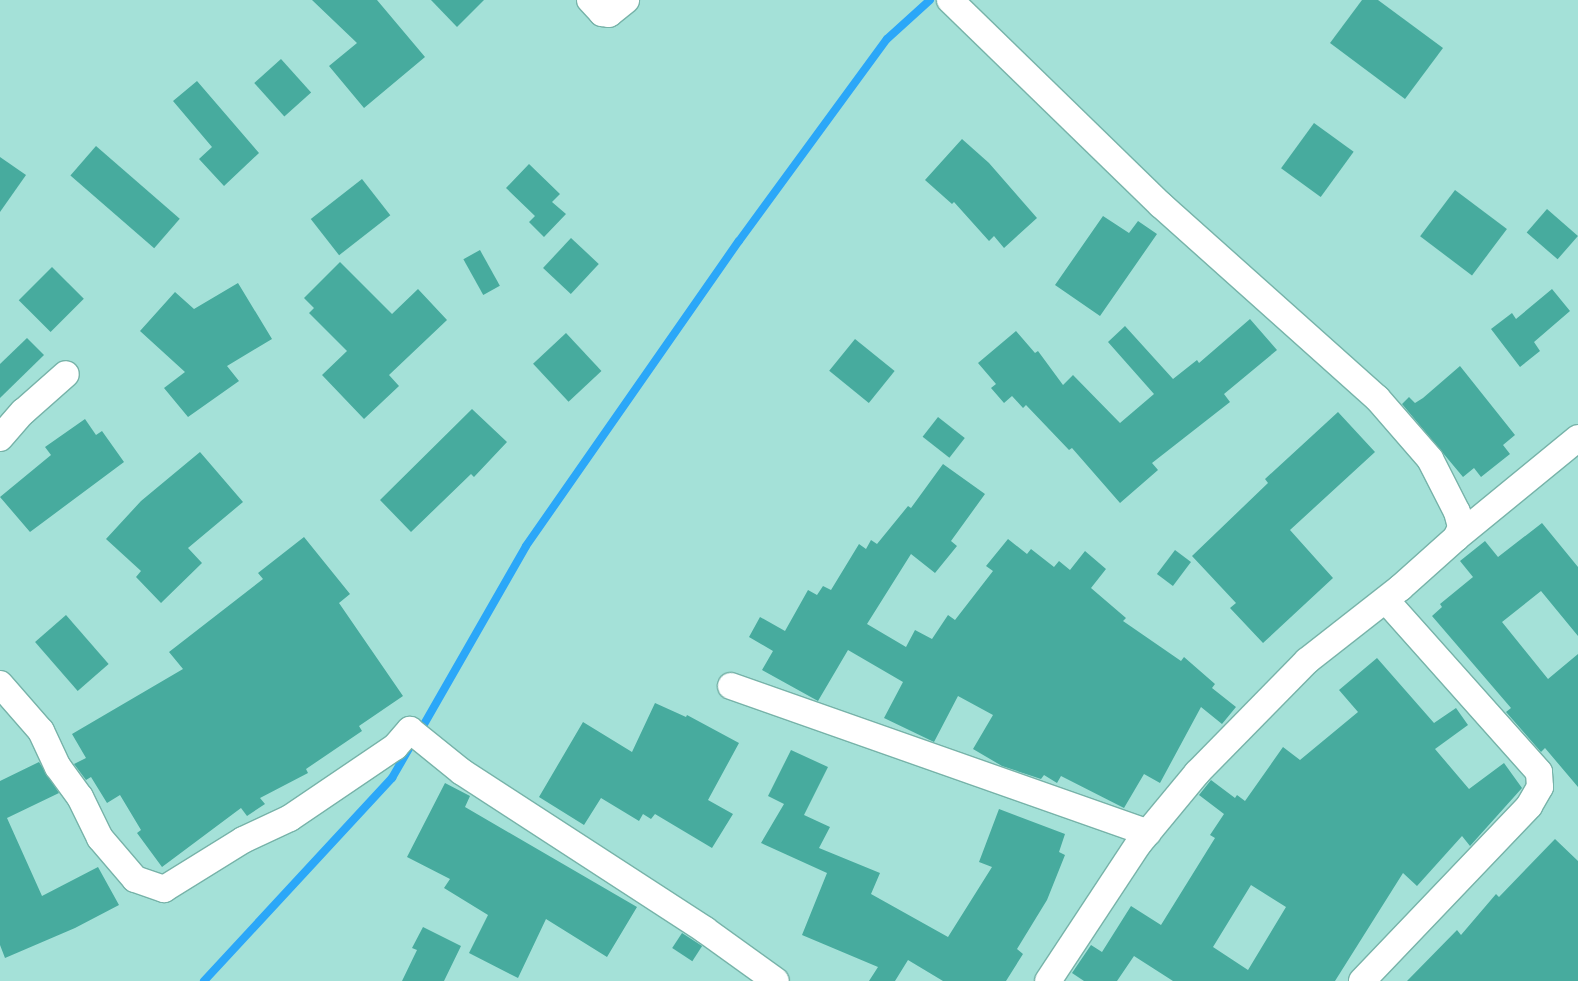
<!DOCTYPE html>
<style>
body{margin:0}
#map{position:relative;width:1578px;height:981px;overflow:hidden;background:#a4e1d8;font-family:"Public Sans",sans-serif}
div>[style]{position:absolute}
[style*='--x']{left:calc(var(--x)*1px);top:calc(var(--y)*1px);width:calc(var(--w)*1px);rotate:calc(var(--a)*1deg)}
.stream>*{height:8px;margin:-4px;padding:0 4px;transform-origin:4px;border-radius:4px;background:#2ba7f8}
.building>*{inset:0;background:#47ab9e;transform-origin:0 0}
.roads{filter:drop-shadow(1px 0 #77b3a9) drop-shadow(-1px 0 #77b3a9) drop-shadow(0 1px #77b3a9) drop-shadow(0 -1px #77b3a9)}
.minor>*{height:26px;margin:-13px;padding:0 13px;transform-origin:13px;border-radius:13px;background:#fff}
span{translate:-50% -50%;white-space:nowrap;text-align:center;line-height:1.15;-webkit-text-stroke:4px #b1efe5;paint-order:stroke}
</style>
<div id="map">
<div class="stream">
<i style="--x:419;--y:733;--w:215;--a:-60.2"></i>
<i style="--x:526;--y:546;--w:372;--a:-55.1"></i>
<i style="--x:739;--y:241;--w:250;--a:-53.8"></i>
<i style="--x:887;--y:39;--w:58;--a:-42.2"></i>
<i style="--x:204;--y:981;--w:277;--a:-47.2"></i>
<i style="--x:392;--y:778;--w:36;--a:-60"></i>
</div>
<div class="building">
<i style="clip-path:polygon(312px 0,377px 0,425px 57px,364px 108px,329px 66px,357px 43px)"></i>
<i style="clip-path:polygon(431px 0,484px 0,457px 27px)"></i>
<i style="clip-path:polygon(1362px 0,1378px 0,1443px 48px,1405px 99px,1330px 43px)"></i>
<i style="left:281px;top:59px;width:45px;height:36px;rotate:48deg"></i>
<i style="clip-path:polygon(197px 81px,259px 153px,224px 186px,199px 159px,212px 147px,173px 101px)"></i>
<i style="left:1314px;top:123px;width:49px;height:56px;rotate:36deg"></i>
<i style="clip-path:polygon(962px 139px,989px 163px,1037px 218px,1004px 248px,994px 236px,989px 241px,954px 202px,952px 204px,925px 180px)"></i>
<i style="left:96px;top:146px;width:111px;height:39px;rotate:41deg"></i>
<i style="clip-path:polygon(0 157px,26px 175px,0 212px)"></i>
<i style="clip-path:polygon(529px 164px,560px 194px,552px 202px,566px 214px,544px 237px,529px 222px,535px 216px,506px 188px)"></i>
<i style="left:362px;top:179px;width:46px;height:65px;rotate:52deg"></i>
<i style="left:1455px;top:190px;width:65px;height:58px;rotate:37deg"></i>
<i style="left:1547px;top:209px;width:41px;height:31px;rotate:41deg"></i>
<i style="clip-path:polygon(1103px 216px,1129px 233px,1138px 221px,1157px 234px,1100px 316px,1055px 285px)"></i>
<i style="left:571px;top:238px;width:38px;height:41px;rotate:43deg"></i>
<i style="left:480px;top:250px;width:41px;height:19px;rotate:61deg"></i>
<i style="clip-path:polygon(340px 262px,392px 314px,418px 289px,447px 320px,389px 375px,399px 386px,364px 419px,322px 375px,347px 351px,309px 313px,314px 308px,304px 298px)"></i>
<i style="left:52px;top:267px;width:45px;height:47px;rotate:45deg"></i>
<i style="clip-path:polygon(238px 283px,272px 339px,227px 366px,239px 381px,188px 417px,164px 388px,185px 372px,140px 331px,175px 292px,194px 309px)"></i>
<i style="clip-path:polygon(1552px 289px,1570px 311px,1534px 342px,1540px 351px,1520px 367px,1491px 329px,1512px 313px,1516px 319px)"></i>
<i style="clip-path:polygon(1250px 319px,1277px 350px,1224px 394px,1230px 402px,1152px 463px,1158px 470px,1120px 503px,1072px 448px,1069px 450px,1026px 405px,1023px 408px,1012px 396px,1004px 403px,991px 388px,996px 384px,978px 363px,1016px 331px,1035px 353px,1038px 351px,1063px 385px,1073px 375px,1120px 423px,1154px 394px,1108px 342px,1125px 326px,1173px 379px,1197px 360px,1199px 363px)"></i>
<i style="left:566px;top:333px;width:52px;height:45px;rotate:47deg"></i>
<i style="clip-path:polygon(27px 338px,44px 355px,0 398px,0 364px)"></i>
<i style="left:855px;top:339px;width:51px;height:41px;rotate:39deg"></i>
<i style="clip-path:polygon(1460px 366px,1515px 435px,1503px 445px,1510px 454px,1481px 477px,1474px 468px,1463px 477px,1402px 404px,1409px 397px,1415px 403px,1423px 398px)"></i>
<i style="clip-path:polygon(472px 409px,507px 442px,474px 477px,471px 474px,411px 532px,380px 500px)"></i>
<i style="clip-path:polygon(1338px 412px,1375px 452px,1290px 530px,1333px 578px,1263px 643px,1230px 608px,1236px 603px,1192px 556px,1268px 483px,1265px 479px)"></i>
<i style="left:938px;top:417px;width:34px;height:25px;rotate:38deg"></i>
<i style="clip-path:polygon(85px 419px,96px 435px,102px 431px,124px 462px,30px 532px,0 497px,51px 455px,45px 447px)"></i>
<i style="clip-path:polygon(200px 452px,243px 502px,188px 548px,202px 563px,161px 603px,136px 577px,141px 571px,106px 539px,141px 501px)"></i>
<i style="clip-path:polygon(943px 464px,985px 494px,951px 541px,957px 546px,935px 573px,911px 554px,867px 624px,906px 647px,915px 630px,932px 639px,948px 615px,955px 620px,993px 571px,986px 566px,1008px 539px,1027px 554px,1031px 549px,1054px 567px,1059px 561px,1070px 570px,1085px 551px,1106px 569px,1091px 588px,1126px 618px,1123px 621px,1181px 661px,1184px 657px,1215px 684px,1212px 688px,1236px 707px,1222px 724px,1201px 707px,1160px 783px,1144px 774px,1124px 808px,1061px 776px,1057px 783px,1044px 775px,1041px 779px,1002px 766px,973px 749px,993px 715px,958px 696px,934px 742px,884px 718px,903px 682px,848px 650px,818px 701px,762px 670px,773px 651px,749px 637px,760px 617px,785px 631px,808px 590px,817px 595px,823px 586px,831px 590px,859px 544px,866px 549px,871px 540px,877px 544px,908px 506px,911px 508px)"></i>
<i style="clip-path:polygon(1542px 523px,1578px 567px,1578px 636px,1541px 591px,1502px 622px,1548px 679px,1578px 654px,1578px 787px,1545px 748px,1541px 752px,1506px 712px,1511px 708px,1432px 616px,1442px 607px,1440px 604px,1473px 577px,1460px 561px,1485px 541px,1498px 557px)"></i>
<i style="clip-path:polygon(304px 537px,350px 594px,339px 603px,403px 696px,359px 726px,362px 731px,306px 769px,308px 773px,260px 798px,265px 804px,247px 816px,241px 808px,162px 867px,137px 833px,141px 830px,120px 795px,107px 803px,91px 777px,86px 780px,74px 764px,86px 758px,72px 734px,183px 669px,169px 652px,263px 579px,258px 573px)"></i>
<i style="left:1175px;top:550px;width:20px;height:30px;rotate:37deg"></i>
<i style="left:66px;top:615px;width:65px;height:41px;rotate:49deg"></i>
<i style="clip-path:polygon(evenodd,1377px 658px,1434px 723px,1456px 708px,1468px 725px,1435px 749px,1469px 789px,1504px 763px,1522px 788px,1470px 846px,1462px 836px,1417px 886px,1403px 873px,1335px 981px,1173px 981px,1134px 956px,1117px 981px,1084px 981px,1072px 973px,1091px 945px,1102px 952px,1131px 906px,1161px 925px,1215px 838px,1210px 835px,1224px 814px,1199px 795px,1211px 780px,1235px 798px,1237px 795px,1245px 801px,1283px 747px,1300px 760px,1358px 712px,1339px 690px,1377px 658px,1251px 885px,1286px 907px,1248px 970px,1213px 947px,1251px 885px)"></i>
<i style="clip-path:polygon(655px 703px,686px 717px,687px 715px,739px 743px,708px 800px,733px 814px,712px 848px,655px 814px,651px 819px,643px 814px,639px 821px,601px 798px,584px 825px,539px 797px,583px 722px,632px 752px)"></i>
<i style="clip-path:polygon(791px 750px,828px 767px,804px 815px,830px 827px,819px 848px,880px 873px,871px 894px,948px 937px,992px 867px,979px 862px,999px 809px,1065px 834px,1059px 852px,1065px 855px,1047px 900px,1017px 949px,1023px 954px,1006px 981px,943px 981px,908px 960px,895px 981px,869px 981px,878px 967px,802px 935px,827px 873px,761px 843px,784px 804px,768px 796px)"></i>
<i style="clip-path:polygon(39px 762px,59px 793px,7px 818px,42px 896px,98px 867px,119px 905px,75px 928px,5px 958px,0 945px,0 781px)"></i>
<i style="clip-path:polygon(445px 783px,470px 796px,465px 807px,637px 907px,607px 957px,546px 919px,518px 978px,469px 953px,488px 915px,444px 888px,450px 879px,407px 857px)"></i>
<i style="clip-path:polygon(1555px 839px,1578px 861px,1578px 981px,1407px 981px,1457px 930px,1461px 935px,1496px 894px,1499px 897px)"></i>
<i style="clip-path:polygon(423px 927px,461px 946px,444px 981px,402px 981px,417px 950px,412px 948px)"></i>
<i style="left:682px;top:933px;width:24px;height:18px;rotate:33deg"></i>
</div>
<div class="roads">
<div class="minor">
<i style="--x:590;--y:0;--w:18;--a:47"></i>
<i style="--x:602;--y:13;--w:7;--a:8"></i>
<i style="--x:609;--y:14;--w:22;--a:-39"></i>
<i style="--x:950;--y:0;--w:294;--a:44.2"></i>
<i style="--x:1161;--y:205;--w:290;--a:41.8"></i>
<i style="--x:1377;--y:398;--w:81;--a:49"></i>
<i style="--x:1430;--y:459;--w:59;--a:63"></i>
<i style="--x:1457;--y:512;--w:16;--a:75"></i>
<i style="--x:1461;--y:527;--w:12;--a:114"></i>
<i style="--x:1456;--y:538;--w:75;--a:138.2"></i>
<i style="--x:1400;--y:588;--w:118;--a:141.9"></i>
<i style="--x:1307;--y:661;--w:157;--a:134.5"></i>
<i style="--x:1197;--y:773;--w:91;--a:129.6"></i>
<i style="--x:1139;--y:843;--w:165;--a:123.4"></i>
<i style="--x:0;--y:438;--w:35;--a:-49"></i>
<i style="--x:23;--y:412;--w:57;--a:-41.5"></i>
<i style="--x:1456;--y:538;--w:158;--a:-39.3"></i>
<i style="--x:0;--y:684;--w:62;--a:48.9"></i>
<i style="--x:41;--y:731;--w:40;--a:65"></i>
<i style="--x:58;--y:767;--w:37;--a:54"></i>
<i style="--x:80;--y:797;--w:46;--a:64"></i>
<i style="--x:100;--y:838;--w:54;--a:49.5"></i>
<i style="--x:135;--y:879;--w:31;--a:19"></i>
<i style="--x:164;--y:889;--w:93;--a:-31.8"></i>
<i style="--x:243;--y:840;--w:52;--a:-25.1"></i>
<i style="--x:290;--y:818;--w:127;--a:-34.1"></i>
<i style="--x:395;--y:747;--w:23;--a:-49"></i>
<i style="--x:410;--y:730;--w:67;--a:38.9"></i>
<i style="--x:462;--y:772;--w:290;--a:33"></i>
<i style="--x:705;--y:930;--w:87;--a:35.7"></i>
<i style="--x:731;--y:686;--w:442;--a:19.4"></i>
<i style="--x:1362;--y:981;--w:242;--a:-46.3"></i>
<i style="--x:1529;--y:806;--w:22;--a:-60"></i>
<i style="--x:1540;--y:787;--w:15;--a:-94"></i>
<i style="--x:1539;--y:772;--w:230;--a:-131.7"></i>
</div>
</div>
</div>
